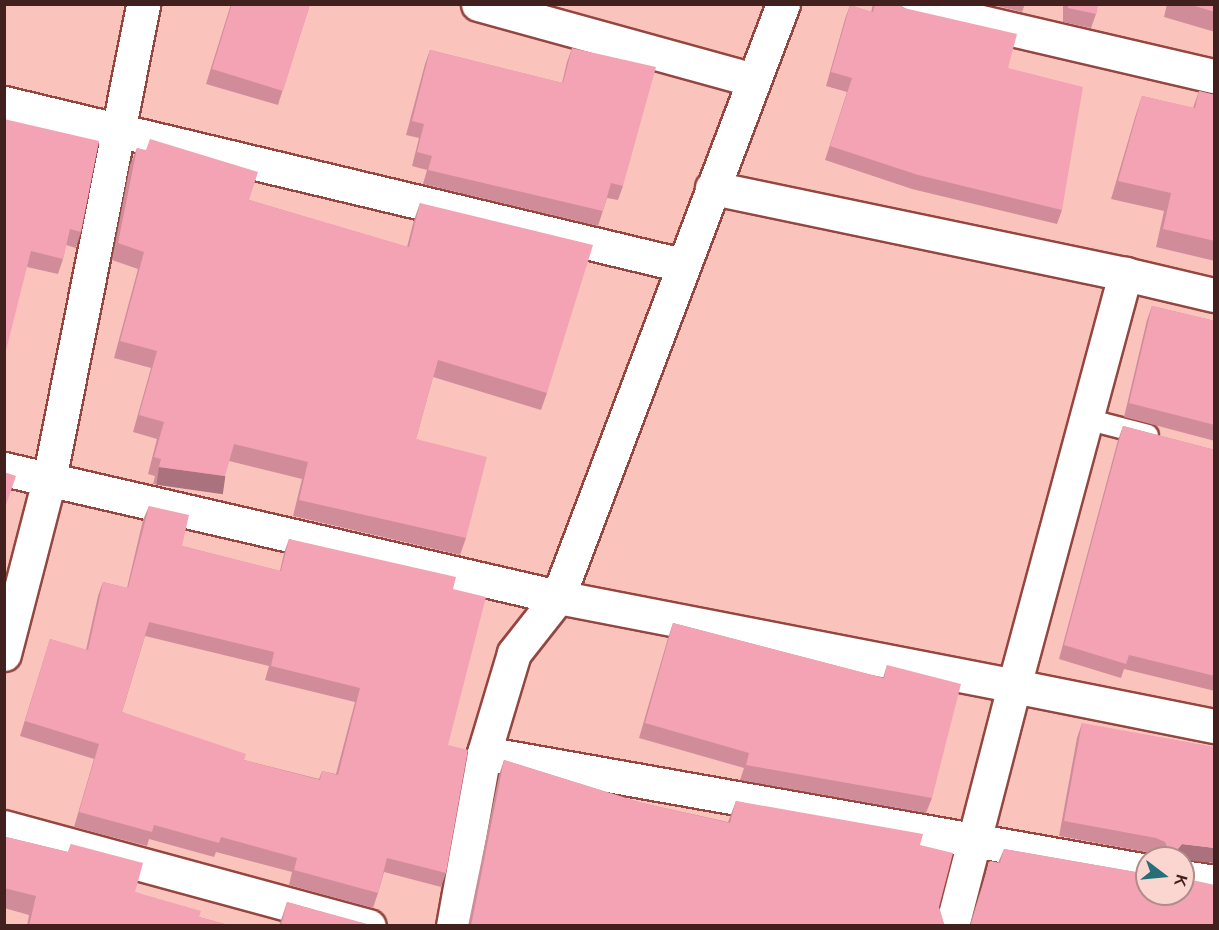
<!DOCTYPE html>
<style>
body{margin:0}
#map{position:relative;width:1219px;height:930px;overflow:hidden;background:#fac4bd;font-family:Helvetica,sans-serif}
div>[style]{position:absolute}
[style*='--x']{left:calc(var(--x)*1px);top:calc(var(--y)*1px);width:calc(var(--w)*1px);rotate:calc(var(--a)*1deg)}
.roads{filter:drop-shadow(2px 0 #944640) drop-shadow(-2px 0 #944640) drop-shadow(0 2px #944640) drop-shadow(0 -2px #944640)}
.service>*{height:20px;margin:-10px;padding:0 10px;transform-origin:10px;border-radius:10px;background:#fff}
.minor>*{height:33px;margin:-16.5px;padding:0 16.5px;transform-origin:16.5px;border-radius:16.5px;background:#fff}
.tertiary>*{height:33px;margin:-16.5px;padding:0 16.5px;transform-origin:16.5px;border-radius:16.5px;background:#fff}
.wall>*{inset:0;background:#d18c9a}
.shaded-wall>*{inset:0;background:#aa727d;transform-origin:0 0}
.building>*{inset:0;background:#f3a3b3}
span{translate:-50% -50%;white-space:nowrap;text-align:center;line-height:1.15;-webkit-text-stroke:4.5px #fbd6d1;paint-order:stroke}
.frame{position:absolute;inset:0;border:6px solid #42201d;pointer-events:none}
.north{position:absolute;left:1135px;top:846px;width:60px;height:60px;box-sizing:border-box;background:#fbd6d1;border:2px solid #b18d89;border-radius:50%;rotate:106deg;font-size:16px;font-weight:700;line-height:24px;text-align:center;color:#42201d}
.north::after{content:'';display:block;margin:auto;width:21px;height:27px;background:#256f78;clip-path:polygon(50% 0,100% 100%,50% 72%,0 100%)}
</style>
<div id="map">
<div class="roads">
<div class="service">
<i style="--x:1086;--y:419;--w:64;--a:14.5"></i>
</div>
<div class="minor">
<i style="--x:478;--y:4;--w:285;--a:15.4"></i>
<i style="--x:904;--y:4;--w:318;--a:13.1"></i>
<i style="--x:4;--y:103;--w:697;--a:13.44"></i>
<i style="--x:1125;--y:274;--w:91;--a:13.3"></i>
<i style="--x:4;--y:469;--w:569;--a:13.01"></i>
<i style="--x:558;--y:597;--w:465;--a:11"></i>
<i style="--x:1014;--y:686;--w:427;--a:-74.9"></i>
<i style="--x:1125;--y:274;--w:422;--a:-168.2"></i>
<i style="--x:4;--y:654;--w:180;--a:-75.5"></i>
<i style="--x:49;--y:480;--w:485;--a:-78.8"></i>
<i style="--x:484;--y:753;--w:673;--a:10.09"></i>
<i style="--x:4;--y:827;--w:378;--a:15.2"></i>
<i style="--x:1183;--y:877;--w:31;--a:9"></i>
<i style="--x:952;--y:926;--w:248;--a:-75.5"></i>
<i style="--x:1014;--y:686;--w:204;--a:11.3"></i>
</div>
<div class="tertiary">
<i style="--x:453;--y:926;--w:176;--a:-79.8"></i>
<i style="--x:484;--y:753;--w:104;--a:-73.3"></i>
<i style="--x:514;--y:653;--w:71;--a:-51.8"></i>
<i style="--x:558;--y:597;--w:634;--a:-69.22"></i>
</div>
</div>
<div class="wall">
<i style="clip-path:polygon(231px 4px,310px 4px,278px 105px,206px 84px)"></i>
<i style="clip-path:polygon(873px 4px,898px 4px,1008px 68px,1062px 210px,1057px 224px,912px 189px,825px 160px,847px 92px,826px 86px,845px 19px,850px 5px,871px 12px)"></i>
<i style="clip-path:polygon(989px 4px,1025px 4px,1022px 12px)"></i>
<i style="clip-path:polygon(1055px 4px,1098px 4px,1096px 14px,1091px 28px,1063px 22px,1063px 6px)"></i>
<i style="clip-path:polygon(1167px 4px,1215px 4px,1215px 32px,1164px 17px)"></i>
<i style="clip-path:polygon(572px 48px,623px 186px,618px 200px,607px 198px,598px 226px,423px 184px,427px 170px,412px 166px,419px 138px,406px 135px,425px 64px,430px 50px,562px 83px,567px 62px)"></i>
<i style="clip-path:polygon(1199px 91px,1215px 95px,1215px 261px,1156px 247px,1164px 211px,1111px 199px,1136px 114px,1142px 96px,1193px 108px)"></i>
<i style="clip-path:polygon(4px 119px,81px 232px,76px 248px,66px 245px,63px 259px,58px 274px,27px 267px)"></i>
<i style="clip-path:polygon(137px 148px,249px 200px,407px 247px,414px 220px,420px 203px,547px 393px,541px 410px,433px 377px,416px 439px,466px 538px,460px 555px,293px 516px,302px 479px,229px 461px,219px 493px,153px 484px,155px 476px,148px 474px,157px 439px,133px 432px,151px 368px,114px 358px,138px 269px,112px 260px,130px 165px)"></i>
<i style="clip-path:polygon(1152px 306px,1215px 321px,1215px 441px,1124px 417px,1147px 320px)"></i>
<i style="clip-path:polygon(1123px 426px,1215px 450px,1215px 691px,1124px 669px,1121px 678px,1059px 659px,1118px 440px)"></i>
<i style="clip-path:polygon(evenodd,149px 506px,182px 546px,280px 571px,284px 553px,289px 539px,453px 589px,448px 745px,446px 873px,441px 887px,384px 872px,378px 893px,373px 908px,289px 885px,292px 872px,216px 852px,214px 857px,149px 839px,147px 846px,74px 827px,94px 759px,20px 736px,50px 639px,86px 650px,98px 596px,103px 582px,127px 588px,143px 520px,149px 506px,145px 636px,269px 666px,265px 680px,355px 702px,336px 774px,322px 771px,319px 779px,244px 760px,122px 712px,145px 636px)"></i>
<i style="clip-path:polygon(673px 623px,883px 678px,887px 665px,932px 798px,926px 813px,740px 780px,744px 768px,639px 738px,668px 638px)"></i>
<i style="clip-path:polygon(1082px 723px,1183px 858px,1160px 858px,1151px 853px,1059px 836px,1077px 738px)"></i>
<i style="clip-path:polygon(504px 760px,642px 803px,728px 822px,736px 801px,920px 845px,944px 924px,946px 926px,468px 926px,499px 775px)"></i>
<i style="clip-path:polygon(6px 837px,68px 852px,71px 844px,135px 892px,199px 917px,232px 926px,27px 926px,29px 915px,4px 908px,4px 842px)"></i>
<i style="clip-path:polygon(1004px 849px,1147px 874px,970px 924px,990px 861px,998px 863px)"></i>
<i style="clip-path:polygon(287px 902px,371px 926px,279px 926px)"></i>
</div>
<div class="shaded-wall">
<i style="left:159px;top:467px;width:67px;height:18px;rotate:8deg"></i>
<i style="clip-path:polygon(1182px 844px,1215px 848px,1215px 863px,1183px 860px,1183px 858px,1170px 858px)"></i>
</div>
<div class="building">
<i style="clip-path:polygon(232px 4px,310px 4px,283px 91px,212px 69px)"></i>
<i style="clip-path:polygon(875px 4px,898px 4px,904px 8px,1017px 34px,1008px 68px,1083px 87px,1062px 210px,918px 175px,830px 146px,852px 78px,831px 72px,850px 5px,873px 12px)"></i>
<i style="clip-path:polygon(1068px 4px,1098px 4px,1096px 14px,1068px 8px)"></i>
<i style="clip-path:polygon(1188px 4px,1215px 4px,1215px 12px)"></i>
<i style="clip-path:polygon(572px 48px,656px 67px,623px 186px,611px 183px,603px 211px,428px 170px,432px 156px,417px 152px,424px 124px,412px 121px,430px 50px,563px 83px)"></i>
<i style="clip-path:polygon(1199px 91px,1215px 95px,1215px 241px,1163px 229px,1171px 193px,1118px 181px,1142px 96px,1195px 108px)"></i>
<i style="clip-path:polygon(4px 119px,99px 141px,81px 232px,70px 229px,63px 259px,31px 251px,4px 359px)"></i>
<i style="clip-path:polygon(150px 139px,258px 172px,249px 200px,409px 247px,420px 203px,593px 245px,547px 393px,438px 360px,416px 439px,487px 457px,466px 538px,299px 500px,308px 462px,234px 444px,225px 476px,159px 467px,161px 459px,154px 457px,164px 422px,139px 415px,157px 351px,120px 341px,144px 252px,118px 243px,137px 148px,146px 150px)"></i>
<i style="clip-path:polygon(1152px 306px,1215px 321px,1215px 425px,1129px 403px)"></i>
<i style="clip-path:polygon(1123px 426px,1215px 450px,1215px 676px,1129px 655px,1126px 664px,1064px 645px)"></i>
<i style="clip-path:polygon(4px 472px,16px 476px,4px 511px)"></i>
<i style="clip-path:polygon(evenodd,149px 506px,189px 515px,182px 546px,281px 571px,289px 539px,456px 577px,453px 589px,486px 597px,448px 745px,468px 750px,446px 873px,387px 858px,378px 893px,294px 870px,297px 858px,221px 837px,219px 843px,154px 825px,152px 832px,79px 812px,99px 744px,25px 721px,50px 639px,88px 650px,103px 582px,128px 588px,149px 506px,149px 622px,274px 652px,271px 666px,360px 688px,338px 775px,322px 771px,320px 780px,244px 760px,246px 754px,122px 712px,149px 622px)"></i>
<i style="clip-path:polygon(673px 623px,884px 678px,887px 665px,961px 684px,932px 798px,746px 765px,749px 753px,645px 723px)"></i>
<i style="clip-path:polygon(1082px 723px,1215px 747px,1215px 848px,1182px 844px,1171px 857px,1165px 842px,1156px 838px,1064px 821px)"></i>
<i style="clip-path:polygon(504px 760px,642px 803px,730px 823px,736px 801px,923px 834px,920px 845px,953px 853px,939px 907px,944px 924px,946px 926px,471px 926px)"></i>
<i style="clip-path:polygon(6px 837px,68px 852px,71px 844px,143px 863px,135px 892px,201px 911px,199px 917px,232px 926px,29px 926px,36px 896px,4px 888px,4px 844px)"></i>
<i style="clip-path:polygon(1004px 849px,1147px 874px,1147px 894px,1183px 894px,1183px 878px,1215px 885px,1215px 926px,966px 926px,971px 924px,990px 861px,1000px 863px)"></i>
<i style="clip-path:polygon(287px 902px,371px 925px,371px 926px,281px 926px)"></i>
</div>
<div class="frame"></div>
<div class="north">K</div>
</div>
